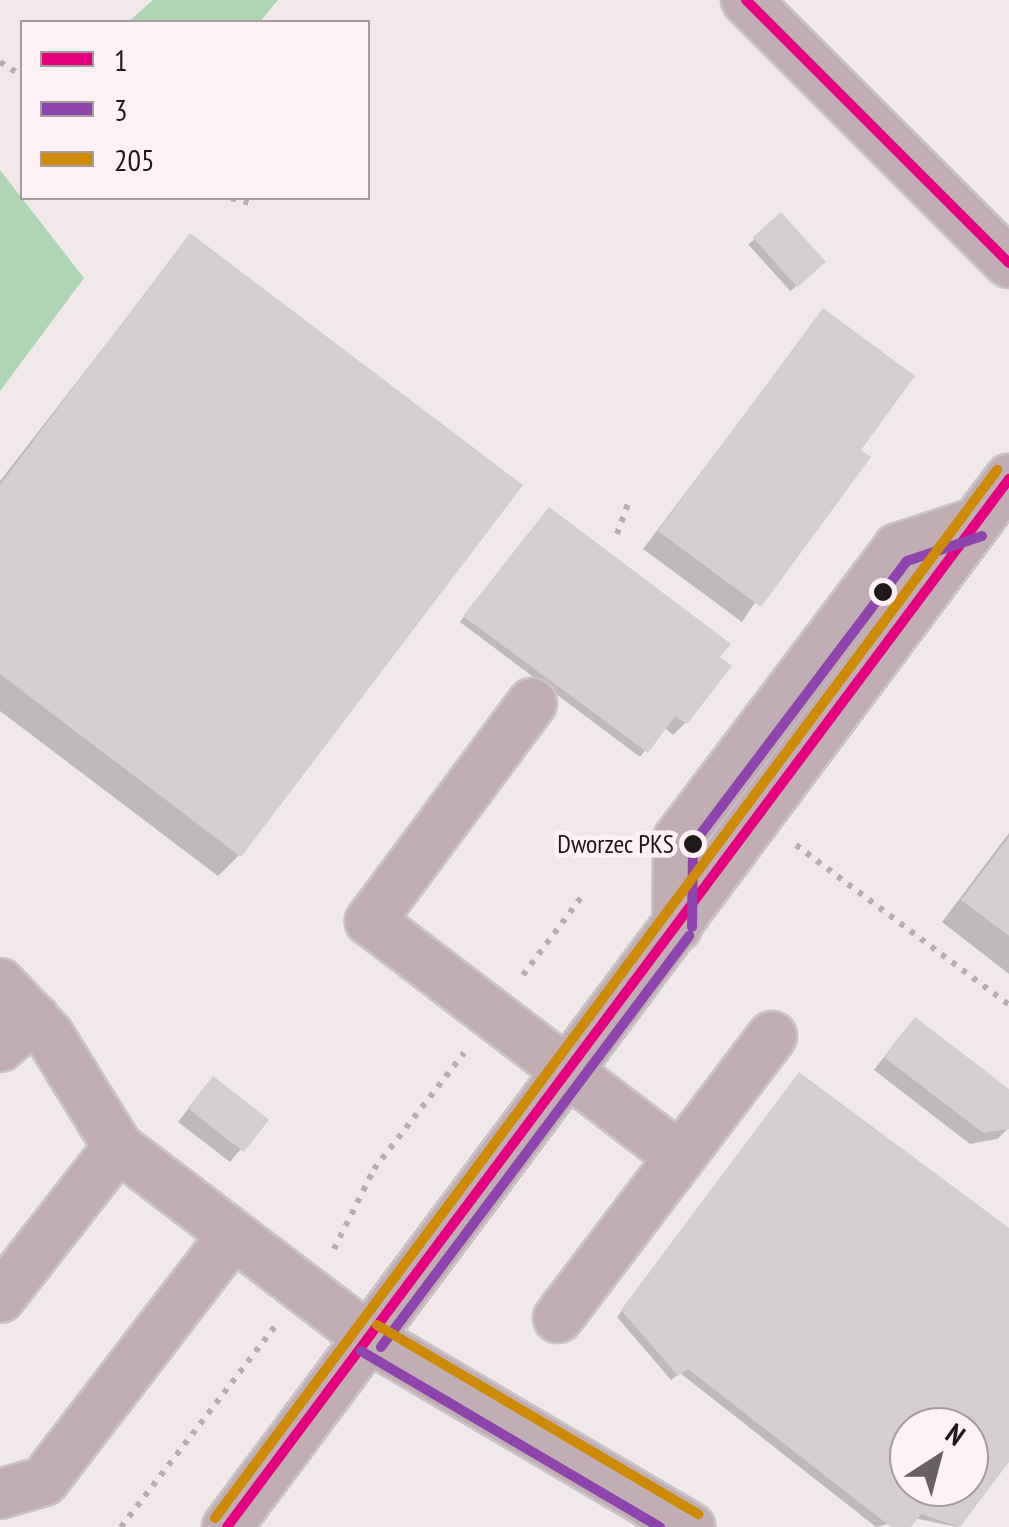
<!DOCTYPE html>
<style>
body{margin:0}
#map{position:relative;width:1009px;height:1527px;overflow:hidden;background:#f0e8ea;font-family:"PT Sans Narrow",sans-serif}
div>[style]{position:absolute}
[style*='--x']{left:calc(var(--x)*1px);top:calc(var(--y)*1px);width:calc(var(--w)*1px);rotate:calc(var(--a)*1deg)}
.forest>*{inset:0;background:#afd4b4}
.shadow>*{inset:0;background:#0003;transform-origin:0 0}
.building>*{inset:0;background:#d5ced0;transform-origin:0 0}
.path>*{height:6px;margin-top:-3px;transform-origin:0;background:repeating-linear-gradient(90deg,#baacb1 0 5px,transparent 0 13px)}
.roads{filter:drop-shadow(2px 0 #cac4c6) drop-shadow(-2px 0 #cac4c6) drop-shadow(0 2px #cac4c6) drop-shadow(0 -2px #cac4c6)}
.minor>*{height:48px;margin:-24px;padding:0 24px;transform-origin:24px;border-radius:24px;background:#c0aeb4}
.bus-1>*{height:10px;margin:-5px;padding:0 5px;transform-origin:5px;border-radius:5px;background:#e5007d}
.bus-2>*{height:10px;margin:-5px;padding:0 5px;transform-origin:5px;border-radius:5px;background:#8e44ad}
.bus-3>*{height:10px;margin:-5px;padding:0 5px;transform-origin:5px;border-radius:5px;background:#cc8a05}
.dots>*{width:28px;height:28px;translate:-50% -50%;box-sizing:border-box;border:5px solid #fff2f6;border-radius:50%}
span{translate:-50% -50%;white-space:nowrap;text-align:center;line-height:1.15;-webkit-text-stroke:9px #fff2f6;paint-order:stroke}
.bus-label{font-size:26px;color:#1f191b}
.right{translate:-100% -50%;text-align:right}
.legend{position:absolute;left:20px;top:20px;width:350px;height:180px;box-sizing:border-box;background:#fff2f6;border:2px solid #a59b9e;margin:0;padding:12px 18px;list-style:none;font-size:30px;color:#1f191b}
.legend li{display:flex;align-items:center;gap:20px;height:50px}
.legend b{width:50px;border:2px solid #a59b9e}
.north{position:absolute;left:889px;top:1407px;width:100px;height:100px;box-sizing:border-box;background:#fff2f6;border:2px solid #a59b9e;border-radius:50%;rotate:36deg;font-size:28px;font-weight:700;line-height:40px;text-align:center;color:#1f191b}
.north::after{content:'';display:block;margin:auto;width:35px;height:45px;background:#686163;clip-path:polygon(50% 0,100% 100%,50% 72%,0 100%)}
</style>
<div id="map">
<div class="forest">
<i style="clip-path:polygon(153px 0,278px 0,260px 22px,128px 22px)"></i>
<i style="clip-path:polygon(0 170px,84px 278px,0 391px)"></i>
</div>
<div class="shadow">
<i style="left:781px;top:215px;width:63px;height:44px;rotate:48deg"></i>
<i style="clip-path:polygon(190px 236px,239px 855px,218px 876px,0 711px,0 481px)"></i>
<i style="clip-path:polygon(823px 311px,857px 450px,742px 622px,643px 549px)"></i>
<i style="clip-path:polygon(544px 515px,717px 657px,685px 723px,673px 735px,664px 727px,640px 757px,460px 622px)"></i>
<i style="clip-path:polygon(1009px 833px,1009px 974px,942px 922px)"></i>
<i style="clip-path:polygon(903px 1032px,1009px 1092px,1009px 1128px,997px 1139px,970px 1144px,874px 1070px)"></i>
<i style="clip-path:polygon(evenodd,794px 1081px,1009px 1232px,1009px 1458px,957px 1527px,914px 1518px,876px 1527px,680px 1373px,671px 1380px,617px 1317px,794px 1081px,909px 1427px,969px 1427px,969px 1487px,909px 1487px,909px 1427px)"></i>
<i style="clip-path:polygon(202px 1091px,265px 1120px,230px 1162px,178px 1122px)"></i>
</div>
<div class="building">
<i style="left:781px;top:212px;width:67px;height:38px;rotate:48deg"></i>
<i style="clip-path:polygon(190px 233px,523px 485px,241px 857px,0 674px,0 485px)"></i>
<i style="clip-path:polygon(823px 308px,915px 376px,861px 450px,871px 457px,761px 607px,658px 531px)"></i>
<i style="clip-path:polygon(549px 507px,731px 644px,720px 657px,732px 666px,687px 724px,675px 716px,648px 753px,463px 616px)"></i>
<i style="clip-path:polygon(1009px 837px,1009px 936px,961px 900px)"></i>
<i style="clip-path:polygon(915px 1017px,1009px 1089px,1009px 1129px,983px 1133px,884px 1057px)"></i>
<i style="clip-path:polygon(evenodd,799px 1072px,1009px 1228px,1009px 1462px,960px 1527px,921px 1514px,911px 1527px,891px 1527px,688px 1369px,678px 1376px,621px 1310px,799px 1072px,909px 1427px,969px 1427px,969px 1487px,909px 1487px,909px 1427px)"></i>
<i style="left:213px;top:1076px;width:71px;height:41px;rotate:38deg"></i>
</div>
<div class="path">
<i style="--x:0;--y:62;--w:26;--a:32"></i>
<i style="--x:231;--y:198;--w:20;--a:15"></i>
<i style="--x:617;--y:534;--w:35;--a:-70"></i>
<i style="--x:796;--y:845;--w:266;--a:36.9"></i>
<i style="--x:523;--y:975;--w:99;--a:-53.2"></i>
<i style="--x:334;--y:1249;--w:89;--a:-63.4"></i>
<i style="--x:374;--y:1169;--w:147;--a:-52.2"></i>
<i style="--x:121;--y:1527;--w:253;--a:-52.5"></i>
</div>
<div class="roads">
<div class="minor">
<i style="--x:746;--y:0;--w:372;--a:45"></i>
<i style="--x:532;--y:703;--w:272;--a:126.6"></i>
<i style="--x:370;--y:921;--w:390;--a:37.3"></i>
<i style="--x:677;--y:927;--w:88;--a:-89.3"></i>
<i style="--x:678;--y:839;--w:365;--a:-52.9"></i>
<i style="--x:898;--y:548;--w:83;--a:-18.2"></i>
<i style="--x:0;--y:983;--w:71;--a:46.7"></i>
<i style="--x:49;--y:1035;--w:132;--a:58.4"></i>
<i style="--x:118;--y:1147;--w:315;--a:37.3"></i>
<i style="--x:369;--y:1338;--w:373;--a:30.5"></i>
<i style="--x:0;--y:1047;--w:45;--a:-40.5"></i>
<i style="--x:0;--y:1298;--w:192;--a:-52"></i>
<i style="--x:558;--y:1318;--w:354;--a:-52.8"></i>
<i style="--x:0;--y:1494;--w:46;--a:-16.5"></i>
<i style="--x:44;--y:1481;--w:310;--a:-52.5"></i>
<i style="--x:227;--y:1527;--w:1308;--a:-53.27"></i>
</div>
</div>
<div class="bus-1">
<i style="--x:746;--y:0;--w:372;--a:45"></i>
<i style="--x:227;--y:1527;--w:1308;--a:-53.27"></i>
</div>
<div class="bus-2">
<i style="--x:692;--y:927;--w:83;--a:-89.3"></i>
<i style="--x:693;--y:844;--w:355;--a:-52.9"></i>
<i style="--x:907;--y:561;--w:79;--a:-18.4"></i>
<i style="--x:381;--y:1347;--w:514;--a:-53.15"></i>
<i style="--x:361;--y:1351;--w:347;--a:30.5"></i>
</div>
<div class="bus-3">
<i style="--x:377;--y:1325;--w:373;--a:30.5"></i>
<i style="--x:215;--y:1518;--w:1308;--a:-53.27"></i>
</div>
<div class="dots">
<i style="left:883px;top:592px;background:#1f191b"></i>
<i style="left:693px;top:844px;background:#1f191b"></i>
</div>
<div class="bus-label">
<span class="right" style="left:674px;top:844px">Dworzec PKS</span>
</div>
<ul class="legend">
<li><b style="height:12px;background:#e5007d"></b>1</li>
<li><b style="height:12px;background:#8e44ad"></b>3</li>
<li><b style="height:12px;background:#cc8a05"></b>205</li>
</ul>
<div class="north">N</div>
</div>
